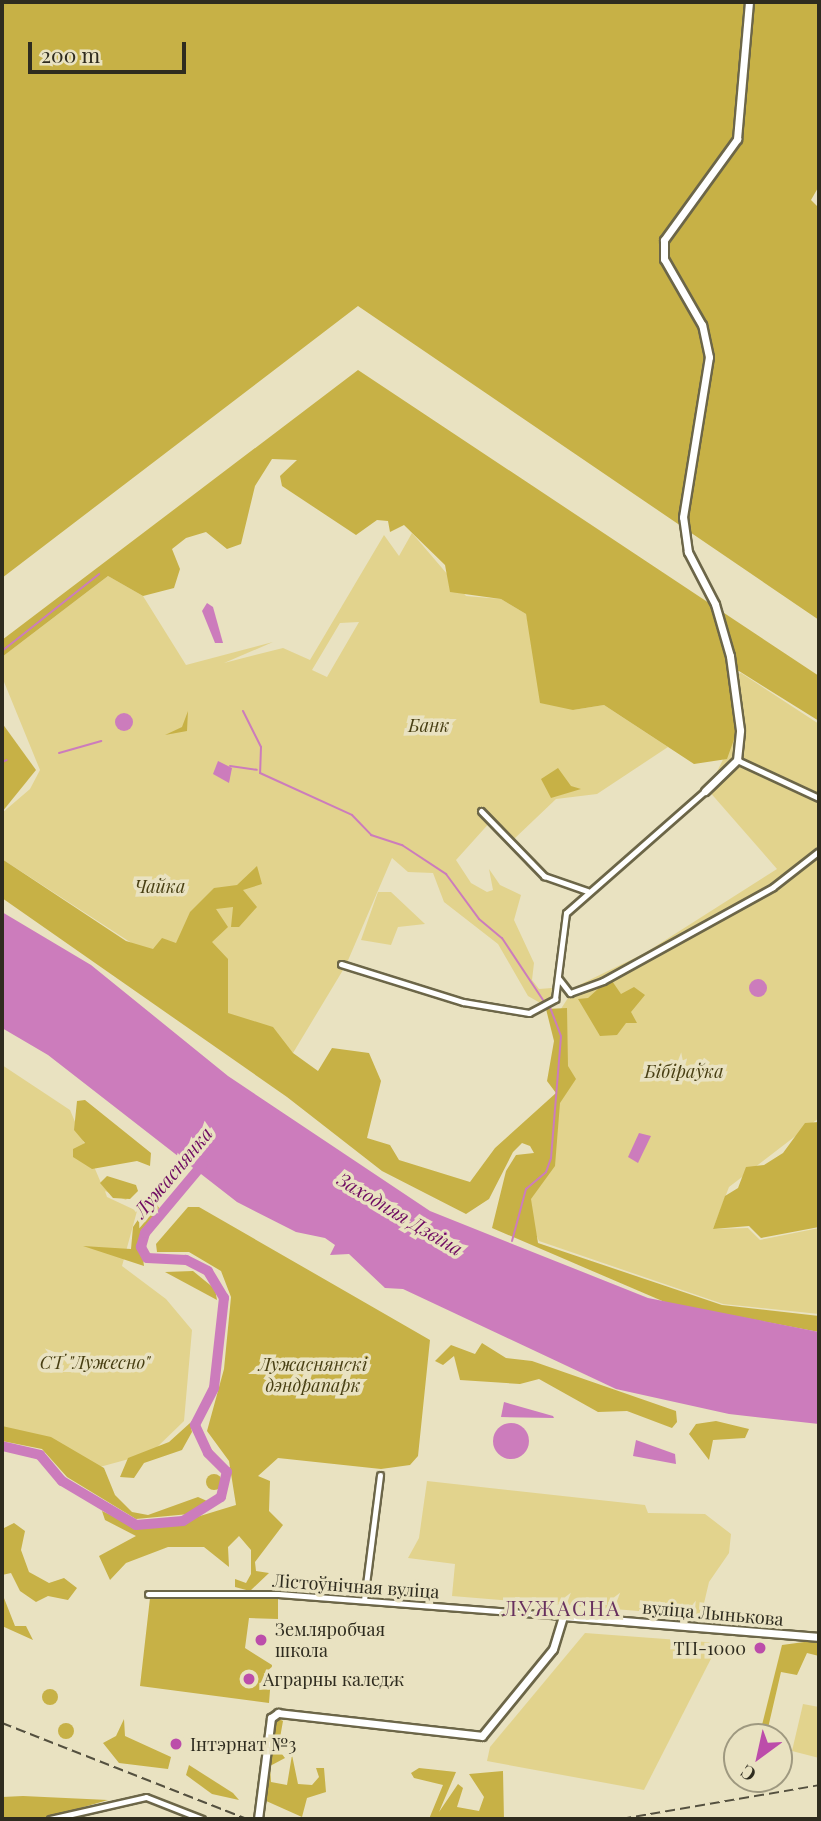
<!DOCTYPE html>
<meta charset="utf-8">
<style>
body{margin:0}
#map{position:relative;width:821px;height:1821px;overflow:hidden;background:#e9e2c1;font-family:"Playfair Display",serif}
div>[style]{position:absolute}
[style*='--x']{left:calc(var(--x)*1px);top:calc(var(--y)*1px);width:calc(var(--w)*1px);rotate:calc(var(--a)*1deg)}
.green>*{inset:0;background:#e2d38d}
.forest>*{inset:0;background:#c7b146}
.round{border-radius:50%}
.water>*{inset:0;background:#cc7cbc}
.stream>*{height:2px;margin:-1px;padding:0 1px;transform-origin:1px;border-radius:1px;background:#cc7cbc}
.river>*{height:10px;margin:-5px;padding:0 5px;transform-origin:5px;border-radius:5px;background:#cc7cbc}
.roads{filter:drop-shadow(2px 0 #6c6648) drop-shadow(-2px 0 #6c6648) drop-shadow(0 2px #6c6648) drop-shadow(0 -2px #6c6648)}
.minor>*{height:5px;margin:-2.5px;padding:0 2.5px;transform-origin:2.5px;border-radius:2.5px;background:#fff}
.tertiary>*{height:7px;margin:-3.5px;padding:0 3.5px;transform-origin:3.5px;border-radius:3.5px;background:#fff}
.rail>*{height:2px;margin-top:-1px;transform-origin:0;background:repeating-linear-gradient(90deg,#54503f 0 10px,transparent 0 15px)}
.dots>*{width:19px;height:19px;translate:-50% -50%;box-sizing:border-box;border:4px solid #e9e2c1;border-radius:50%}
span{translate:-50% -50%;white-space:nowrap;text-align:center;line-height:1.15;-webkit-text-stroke:7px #e9e2c1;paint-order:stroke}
.park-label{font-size:18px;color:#483f13;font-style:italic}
.street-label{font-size:18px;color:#2f2c1f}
.poi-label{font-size:18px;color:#2f2c1f}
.left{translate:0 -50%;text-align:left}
.right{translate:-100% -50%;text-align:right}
.water-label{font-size:19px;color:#6e0a61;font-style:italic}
.quarter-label{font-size:21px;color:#68315e;letter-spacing:2px}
.frame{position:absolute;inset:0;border:4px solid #2f2c1f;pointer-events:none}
.north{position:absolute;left:723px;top:1723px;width:70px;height:70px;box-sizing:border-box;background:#e9e2c1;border:2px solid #9f9980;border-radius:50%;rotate:213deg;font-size:19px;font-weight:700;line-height:28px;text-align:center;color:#2f2c1f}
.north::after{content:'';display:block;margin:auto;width:24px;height:32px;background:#bc4daa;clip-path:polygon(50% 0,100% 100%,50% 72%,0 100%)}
.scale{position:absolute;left:28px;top:42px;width:158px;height:32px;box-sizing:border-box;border:4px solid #2f2c1f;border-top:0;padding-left:9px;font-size:21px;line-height:24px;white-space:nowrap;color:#2f2c1f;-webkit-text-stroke:5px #e9e2c1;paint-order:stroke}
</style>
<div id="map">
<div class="green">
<i style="clip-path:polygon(evenodd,412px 533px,466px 596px,501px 599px,526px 614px,532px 641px,573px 710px,604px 705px,668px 747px,597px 794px,556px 799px,514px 839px,492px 820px,456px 860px,471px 883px,487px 892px,493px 890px,489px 869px,500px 885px,521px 895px,514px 920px,534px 963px,532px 980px,539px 989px,552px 988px,551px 1000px,542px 1004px,528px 996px,498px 944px,444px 902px,433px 873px,408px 872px,392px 858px,346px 965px,293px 1053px,229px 1026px,150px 955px,2px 859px,2px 813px,30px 789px,40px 770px,2px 677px,2px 657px,108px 576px,143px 596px,186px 665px,273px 642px,224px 663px,283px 648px,310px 660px,384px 535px,399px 556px,412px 533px,359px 622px,327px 677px,312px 670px,340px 623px,359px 622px)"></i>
<i style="clip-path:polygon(741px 673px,819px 724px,819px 1118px,729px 1187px,713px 1229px,748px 1228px,760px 1240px,819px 1228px,819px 1314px,723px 1304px,539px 1241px,527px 1215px,531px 1191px,547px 1174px,561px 1072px,557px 1015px,575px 987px,645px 953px,777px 869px,708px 790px,737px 731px,731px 678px)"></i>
<i style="clip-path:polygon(378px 892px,391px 892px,425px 924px,398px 927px,391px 945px,361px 940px)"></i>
<i style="clip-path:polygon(2px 1065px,70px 1110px,101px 1183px,130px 1194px,126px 1200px,105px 1191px,107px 1197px,137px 1211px,122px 1266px,166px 1299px,192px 1330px,184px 1421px,151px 1453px,96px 1468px,2px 1429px)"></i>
<i style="clip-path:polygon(427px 1481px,645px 1505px,648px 1513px,705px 1514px,731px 1534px,729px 1553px,709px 1582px,701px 1616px,452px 1596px,455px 1564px,408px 1558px,419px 1538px)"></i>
<i style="clip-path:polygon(585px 1633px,719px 1643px,644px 1790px,487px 1761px,490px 1747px)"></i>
<i style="clip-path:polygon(803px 1704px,819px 1707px,819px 1758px,792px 1751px)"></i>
</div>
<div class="forest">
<i style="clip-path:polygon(2px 2px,819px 2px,819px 186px,811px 200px,819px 208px,819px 620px,358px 306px,2px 578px)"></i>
<i style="clip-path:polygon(358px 370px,819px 676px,819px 721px,739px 671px,729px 678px,737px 731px,727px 759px,694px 764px,604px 705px,573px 710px,540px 703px,526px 614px,501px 599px,450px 592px,445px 565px,404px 525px,390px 532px,388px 521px,377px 520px,356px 535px,282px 486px,280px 476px,297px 460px,272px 459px,255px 486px,241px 544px,227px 549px,206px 532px,186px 538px,172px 549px,180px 569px,174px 588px,143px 596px,108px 576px,2px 657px,2px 640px)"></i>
<i style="clip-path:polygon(188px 711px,187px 731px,165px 735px,182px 727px)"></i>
<i style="clip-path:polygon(2px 723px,36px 770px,2px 812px)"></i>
<i style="clip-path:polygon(558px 768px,571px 786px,581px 789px,551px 798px,541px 779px)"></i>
<i style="clip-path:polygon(2px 859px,126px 941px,153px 949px,162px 938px,176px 943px,190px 912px,214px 888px,237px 885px,257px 866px,262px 884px,243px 890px,257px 907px,239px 927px,231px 927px,233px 907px,216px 909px,228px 927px,212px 942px,228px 959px,228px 1013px,273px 1027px,293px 1053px,318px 1071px,332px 1048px,369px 1053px,381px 1081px,367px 1138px,390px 1145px,399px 1160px,470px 1182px,495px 1148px,556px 1093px,547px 1081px,554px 1041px,546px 1009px,567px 1008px,568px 1066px,576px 1079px,560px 1103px,555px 1166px,531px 1199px,538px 1243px,722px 1305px,819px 1316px,819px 1332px,667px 1303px,492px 1228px,506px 1171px,516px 1155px,534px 1153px,530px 1146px,522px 1143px,513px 1152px,489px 1199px,466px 1214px,382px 1171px,287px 1097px,2px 898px)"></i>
<i style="clip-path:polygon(610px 978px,621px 994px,634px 987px,645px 995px,631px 1012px,637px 1023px,626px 1023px,617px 1035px,600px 1036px,578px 999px,588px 998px)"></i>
<i style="clip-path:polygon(85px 1100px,151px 1153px,150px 1166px,137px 1161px,92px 1169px,73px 1157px,73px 1149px,85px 1143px,74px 1130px,77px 1101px)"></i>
<i style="clip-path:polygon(819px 1122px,819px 1227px,761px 1238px,749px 1226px,713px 1229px,725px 1196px,738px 1188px,746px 1167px,764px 1165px,783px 1153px,805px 1123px)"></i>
<i style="clip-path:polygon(107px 1176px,136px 1185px,138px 1191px,130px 1199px,113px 1198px,100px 1183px)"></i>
<i style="clip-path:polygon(153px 1198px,159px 1208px,140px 1236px,144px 1266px,83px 1246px,131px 1249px,133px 1227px)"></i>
<i style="clip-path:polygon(188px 1207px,199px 1207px,430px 1340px,418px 1456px,410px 1465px,381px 1469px,278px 1458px,258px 1476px,270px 1481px,269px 1511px,283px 1525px,255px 1562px,256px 1571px,269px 1573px,250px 1591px,235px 1587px,235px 1579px,246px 1583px,251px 1574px,251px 1550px,239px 1536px,228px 1547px,229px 1567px,204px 1547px,168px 1547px,126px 1563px,110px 1580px,99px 1556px,136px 1536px,105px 1520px,102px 1511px,139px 1528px,164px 1527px,236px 1505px,229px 1461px,207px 1431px,224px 1369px,231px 1297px,221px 1271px,189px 1252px,157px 1252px,156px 1244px)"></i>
<i style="clip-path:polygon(193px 1271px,215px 1289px,217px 1300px,165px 1272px)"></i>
<i style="clip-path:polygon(482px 1343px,506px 1358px,532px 1361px,676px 1411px,677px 1422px,672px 1428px,627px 1411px,598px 1412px,539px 1379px,520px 1384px,460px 1380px,454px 1356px,443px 1365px,435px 1361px,451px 1345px,475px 1354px)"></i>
<i style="clip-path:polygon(716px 1421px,749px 1429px,745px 1438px,713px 1440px,709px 1460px,689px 1434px,696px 1424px)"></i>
<i style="clip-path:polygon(190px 1423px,192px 1432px,182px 1450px,144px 1463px,134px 1478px,120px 1477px,128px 1458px,169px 1442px)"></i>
<i style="clip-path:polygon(2px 1426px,51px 1437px,104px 1468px,115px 1495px,132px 1512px,148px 1515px,198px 1497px,207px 1501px,189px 1514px,136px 1519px,67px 1477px,42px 1449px,2px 1441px)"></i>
<i class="round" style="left:206px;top:1474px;width:16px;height:16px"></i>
<i style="clip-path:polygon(14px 1523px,25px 1531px,21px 1550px,29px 1572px,49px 1583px,64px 1578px,77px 1588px,68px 1600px,48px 1596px,36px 1602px,20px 1591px,11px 1573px,2px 1575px,2px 1529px)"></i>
<i style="clip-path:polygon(2px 1593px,15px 1626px,26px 1626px,33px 1640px,2px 1626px)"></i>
<i style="clip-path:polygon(278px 1597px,278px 1619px,249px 1618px,245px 1648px,272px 1665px,269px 1703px,140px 1686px,150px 1598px)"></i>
<i style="clip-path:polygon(740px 1615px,761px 1620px,763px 1623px,759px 1629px,723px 1626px)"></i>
<i style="clip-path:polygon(819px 1640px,819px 1656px,807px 1653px,797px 1675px,781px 1672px,768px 1728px,760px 1733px,782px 1645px)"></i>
<i class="round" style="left:42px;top:1689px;width:16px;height:16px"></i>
<i style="clip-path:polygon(275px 1717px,283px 1721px,278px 1749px,285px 1758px,270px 1766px,271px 1782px,287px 1785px,292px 1755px,298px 1784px,312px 1785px,319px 1777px,316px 1768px,324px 1768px,326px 1792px,307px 1798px,302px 1817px,264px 1800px)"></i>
<i style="clip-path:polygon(124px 1719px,125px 1736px,171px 1757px,168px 1769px,119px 1763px,103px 1743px,116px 1736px)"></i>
<i class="round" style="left:58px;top:1723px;width:16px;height:16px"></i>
<i style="clip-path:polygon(189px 1765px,233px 1793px,239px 1800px,212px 1794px,186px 1775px)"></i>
<i style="clip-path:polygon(419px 1768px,456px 1772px,439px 1812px,458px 1784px,463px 1788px,457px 1807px,479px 1811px,484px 1797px,469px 1774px,503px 1771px,504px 1819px,429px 1819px,443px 1785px,414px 1778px,411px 1773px)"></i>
<i style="clip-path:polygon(2px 1797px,23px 1796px,108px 1800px,42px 1819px,2px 1819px)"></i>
</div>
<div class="water">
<i style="clip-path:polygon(207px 603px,213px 607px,223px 643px,215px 643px,202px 611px)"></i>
<i class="round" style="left:115px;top:713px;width:18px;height:18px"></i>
<i style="clip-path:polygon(218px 761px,232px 768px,229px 783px,213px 774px)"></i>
<i style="clip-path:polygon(2px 912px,91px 965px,228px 1076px,430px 1211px,648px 1298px,819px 1332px,819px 1424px,729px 1414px,616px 1389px,403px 1289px,385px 1288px,349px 1254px,330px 1255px,335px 1245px,325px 1238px,296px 1232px,237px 1202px,48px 1055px,2px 1028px)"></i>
<i class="round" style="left:749px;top:979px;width:18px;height:18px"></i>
<i style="clip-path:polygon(639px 1133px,651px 1136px,638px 1163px,628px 1157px)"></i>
<i style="clip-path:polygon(504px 1402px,553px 1416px,554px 1418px,501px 1417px)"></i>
<i class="round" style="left:493px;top:1423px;width:36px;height:36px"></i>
<i style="clip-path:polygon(636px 1440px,675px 1454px,676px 1464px,633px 1456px)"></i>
</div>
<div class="stream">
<i style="--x:2;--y:651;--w:124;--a:-38.4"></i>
<i style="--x:243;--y:711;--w:40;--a:63.4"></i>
<i style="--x:261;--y:747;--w:26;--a:92"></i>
<i style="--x:260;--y:773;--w:101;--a:24.5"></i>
<i style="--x:352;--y:815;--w:28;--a:46"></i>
<i style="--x:371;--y:835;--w:33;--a:18"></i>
<i style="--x:402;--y:845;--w:53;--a:33.4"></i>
<i style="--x:446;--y:874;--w:56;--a:53.7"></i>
<i style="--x:479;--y:919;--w:30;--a:40"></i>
<i style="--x:502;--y:938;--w:74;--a:56.5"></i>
<i style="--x:59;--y:753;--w:44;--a:-15.9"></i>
<i style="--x:2;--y:762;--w:5;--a:-22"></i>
<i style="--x:230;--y:766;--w:27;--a:8"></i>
<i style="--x:512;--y:1241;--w:54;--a:-74.9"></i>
<i style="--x:526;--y:1189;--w:26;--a:-40"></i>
<i style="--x:546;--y:1172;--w:15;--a:-70"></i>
<i style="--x:551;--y:1158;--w:122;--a:-85.3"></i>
<i style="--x:561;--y:1036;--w:30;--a:-111"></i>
</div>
<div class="river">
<i style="--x:2;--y:1446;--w:39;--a:13"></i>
<i style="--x:40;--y:1455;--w:34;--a:50"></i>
<i style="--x:62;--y:1481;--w:86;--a:30.7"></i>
<i style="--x:136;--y:1525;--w:47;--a:-4.9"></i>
<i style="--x:183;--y:1521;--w:45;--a:-32.3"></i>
<i style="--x:221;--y:1497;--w:26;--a:-77"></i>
<i style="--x:227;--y:1472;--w:27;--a:-135"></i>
<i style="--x:208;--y:1453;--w:31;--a:-115"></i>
<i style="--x:195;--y:1425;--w:42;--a:-62.8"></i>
<i style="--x:214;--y:1388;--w:91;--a:-83.7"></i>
<i style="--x:224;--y:1298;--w:31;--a:-121"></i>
<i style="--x:208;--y:1271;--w:25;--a:-153"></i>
<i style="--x:186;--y:1260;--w:39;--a:-177"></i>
<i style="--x:147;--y:1258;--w:13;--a:-119"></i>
<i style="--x:141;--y:1247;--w:15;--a:-74"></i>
<i style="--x:145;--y:1233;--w:90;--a:-50"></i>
</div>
<div class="roads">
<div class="minor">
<i style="--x:737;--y:760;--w:90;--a:24.9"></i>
<i style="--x:481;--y:811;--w:91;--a:45.9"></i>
<i style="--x:544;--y:876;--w:46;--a:19.2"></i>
<i style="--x:341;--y:964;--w:128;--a:17.3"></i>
<i style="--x:463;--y:1002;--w:67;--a:9.5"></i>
<i style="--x:529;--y:1013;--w:30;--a:-28"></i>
<i style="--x:555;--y:999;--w:87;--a:-82.7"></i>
<i style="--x:566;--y:913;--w:185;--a:-41.3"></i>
<i style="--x:559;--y:979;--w:18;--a:52"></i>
<i style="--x:570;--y:993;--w:35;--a:-20"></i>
<i style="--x:603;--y:981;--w:194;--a:-28.9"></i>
<i style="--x:773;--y:887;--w:58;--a:-38"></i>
<i style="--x:148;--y:1594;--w:130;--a:0"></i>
<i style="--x:278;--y:1594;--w:286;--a:4.4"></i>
<i style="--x:364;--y:1600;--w:126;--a:-82.7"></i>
<i style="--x:50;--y:1819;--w:98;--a:-12.9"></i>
<i style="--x:146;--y:1797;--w:60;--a:21.4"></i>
</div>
<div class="tertiary">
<i style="--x:705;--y:791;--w:45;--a:-44.1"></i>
<i style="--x:737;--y:760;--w:30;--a:-84"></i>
<i style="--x:740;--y:730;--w:75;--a:-97.7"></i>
<i style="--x:730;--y:656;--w:54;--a:-106.1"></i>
<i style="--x:715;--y:604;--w:59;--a:-117.4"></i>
<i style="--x:688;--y:552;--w:35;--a:-98"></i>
<i style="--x:683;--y:517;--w:162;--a:-80.8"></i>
<i style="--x:709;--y:357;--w:33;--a:-102"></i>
<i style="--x:702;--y:325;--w:76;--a:-119.9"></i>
<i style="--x:664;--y:259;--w:19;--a:-90"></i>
<i style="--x:664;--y:240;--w:125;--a:-54.1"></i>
<i style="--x:737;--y:139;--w:138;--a:-85"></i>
<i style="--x:258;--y:1819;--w:102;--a:-82.7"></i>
<i style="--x:271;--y:1718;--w:9;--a:-36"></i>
<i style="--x:278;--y:1713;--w:205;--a:6.4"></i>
<i style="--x:482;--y:1736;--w:112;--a:-50.8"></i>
<i style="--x:553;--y:1649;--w:34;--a:-73"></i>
<i style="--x:563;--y:1616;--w:257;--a:4.7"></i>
</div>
</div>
<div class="rail">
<i style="--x:2;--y:1723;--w:263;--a:21.4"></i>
<i style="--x:621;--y:1819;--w:201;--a:-9.7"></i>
</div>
<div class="dots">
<i style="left:261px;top:1640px;background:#bc4daa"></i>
<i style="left:760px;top:1648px;background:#bc4daa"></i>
<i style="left:249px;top:1679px;background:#bc4daa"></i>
<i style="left:176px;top:1744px;background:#bc4daa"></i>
</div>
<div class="park-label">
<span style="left:429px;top:725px">Банк</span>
<span style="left:160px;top:886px">Чайка</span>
<span style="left:684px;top:1071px">Бібіраўка</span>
<span style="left:95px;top:1362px">СТ "Лужесно"</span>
<span style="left:313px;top:1375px">Лужаснянскі<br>дэндрапарк</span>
</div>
<div class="street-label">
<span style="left:356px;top:1586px;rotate:4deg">Лістоўнічная вуліца</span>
<span style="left:713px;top:1613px;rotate:5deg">вуліца Лынькова</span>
</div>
<div class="poi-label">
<span class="left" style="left:275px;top:1640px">Земляробчая<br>школа</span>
<span class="right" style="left:746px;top:1648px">ТП-1000</span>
<span class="left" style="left:263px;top:1679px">Аграрны каледж</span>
<span class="left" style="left:190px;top:1744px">Інтэрнат №3</span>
</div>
<div class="water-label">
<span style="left:173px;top:1172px;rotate:-50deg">Лужаснянка</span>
<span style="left:400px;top:1214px;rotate:31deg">Заходняя Дзвіна</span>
</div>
<div class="quarter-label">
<span style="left:562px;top:1607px">ЛУЖАСНА</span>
</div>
<div class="frame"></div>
<div class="north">С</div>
<div class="scale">200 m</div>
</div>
